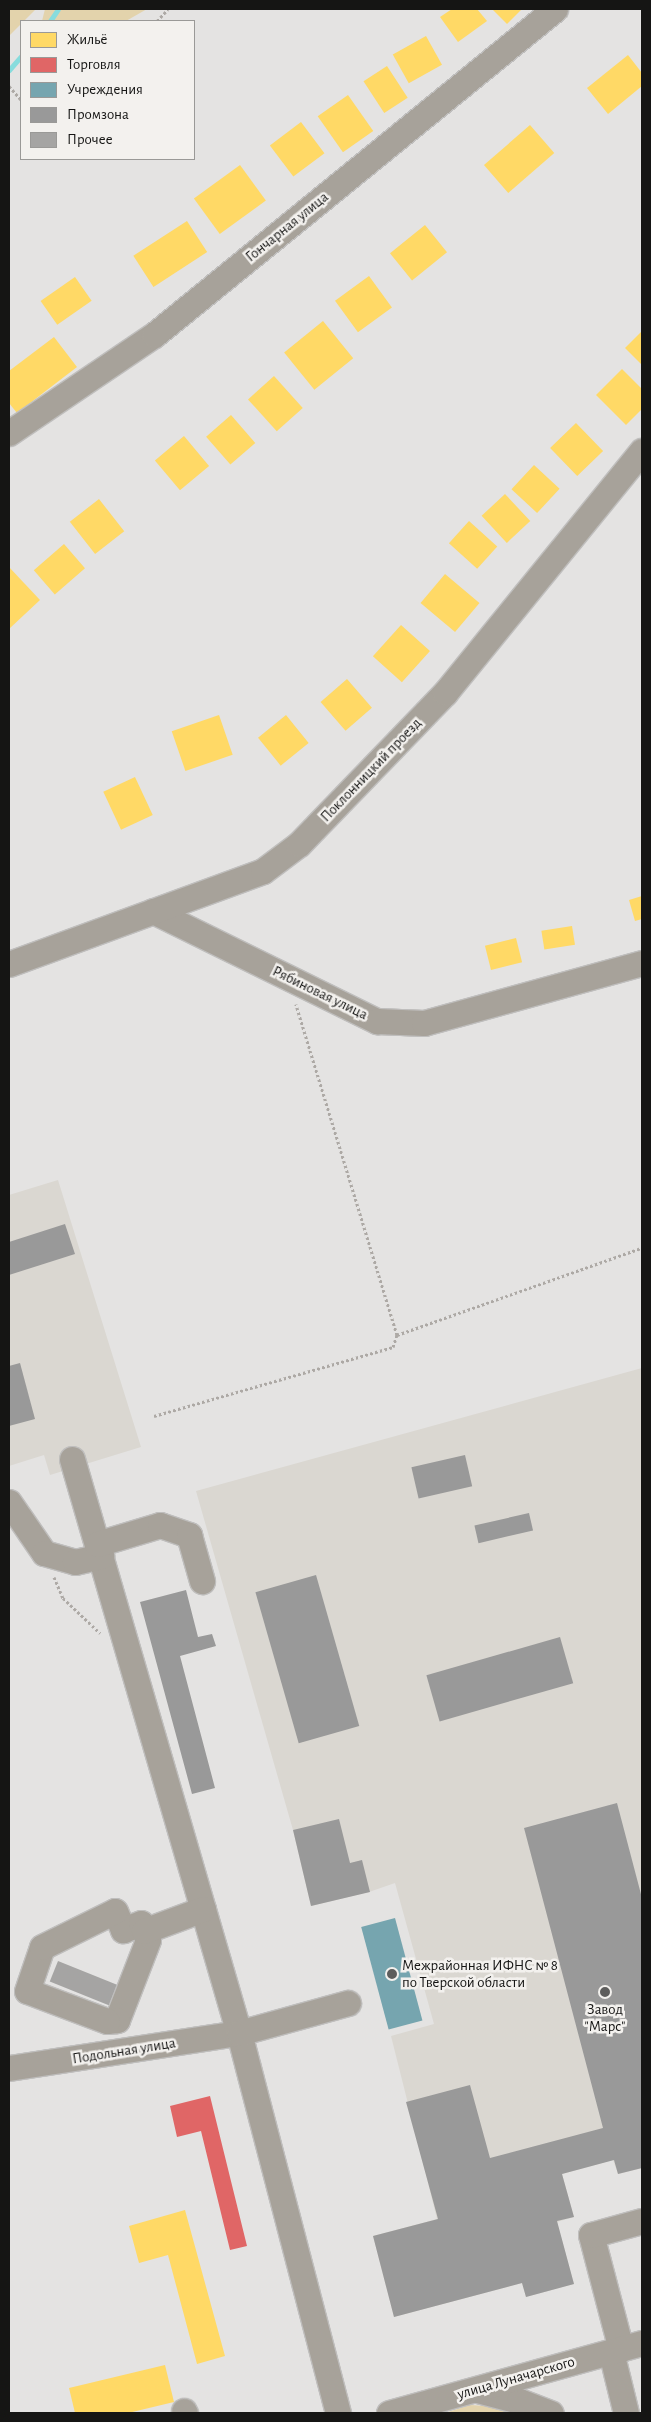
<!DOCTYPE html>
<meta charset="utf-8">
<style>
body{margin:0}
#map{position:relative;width:651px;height:2422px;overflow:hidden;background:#e4e3e2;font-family:"Alegreya Sans",sans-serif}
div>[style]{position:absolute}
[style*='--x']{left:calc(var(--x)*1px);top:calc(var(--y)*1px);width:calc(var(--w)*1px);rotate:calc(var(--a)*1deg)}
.built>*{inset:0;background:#dad7d1}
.green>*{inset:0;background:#e3d3ac}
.homes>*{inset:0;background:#ffd966;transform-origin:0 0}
.shops>*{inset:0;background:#e06666}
.public>*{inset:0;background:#76a5af;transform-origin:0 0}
.industry>*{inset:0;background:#999;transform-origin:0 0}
.stream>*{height:5px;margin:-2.5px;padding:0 2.5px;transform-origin:2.5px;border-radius:2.5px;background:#87dcdd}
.building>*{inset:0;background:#a5a4a3;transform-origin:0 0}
.path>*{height:3px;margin-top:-1.5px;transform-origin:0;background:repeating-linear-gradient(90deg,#ada9a5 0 2.5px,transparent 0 5px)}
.roads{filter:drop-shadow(1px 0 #bfbebd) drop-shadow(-1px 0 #bfbebd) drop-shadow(0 1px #bfbebd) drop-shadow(0 -1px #bfbebd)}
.minor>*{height:25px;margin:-12.5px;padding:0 12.5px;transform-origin:12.5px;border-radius:12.5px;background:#a7a29a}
.dots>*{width:14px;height:14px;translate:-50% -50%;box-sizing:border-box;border:2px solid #f3f1ee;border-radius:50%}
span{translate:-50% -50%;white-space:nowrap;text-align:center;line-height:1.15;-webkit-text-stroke:5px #f3f1ee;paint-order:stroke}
.street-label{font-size:15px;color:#151514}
.poi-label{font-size:15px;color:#151514}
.left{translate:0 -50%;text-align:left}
.frame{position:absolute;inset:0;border:10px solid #151514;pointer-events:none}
.legend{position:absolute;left:20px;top:20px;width:175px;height:140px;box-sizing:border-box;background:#f3f1ee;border:1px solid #9a9997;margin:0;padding:6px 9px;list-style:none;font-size:15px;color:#151514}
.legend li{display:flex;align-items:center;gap:10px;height:25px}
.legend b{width:25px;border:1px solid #9a9997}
</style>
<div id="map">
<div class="built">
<i style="clip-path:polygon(58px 1180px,141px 1447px,50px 1475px,44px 1455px,9px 1466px,9px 1195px)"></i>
<i style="clip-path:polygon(642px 1368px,642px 2168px,618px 2174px,613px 2160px,562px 2174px,574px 2217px,557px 2222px,574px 2284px,526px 2297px,522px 2283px,394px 2317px,373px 2236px,437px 2219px,391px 2036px,434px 2024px,395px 1883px,369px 1892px,311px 1906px,293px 1830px,196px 1491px)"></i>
</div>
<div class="green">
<i style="clip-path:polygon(9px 9px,36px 9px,9px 36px)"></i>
<i style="clip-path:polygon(45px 9px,147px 9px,126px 21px,42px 21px)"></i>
<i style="clip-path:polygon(470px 2405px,517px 2408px,529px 2413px,445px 2413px)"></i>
</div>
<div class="homes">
<i style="clip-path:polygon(452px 9px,477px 9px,487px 21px,458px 42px,440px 17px)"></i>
<i style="clip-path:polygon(492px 9px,522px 9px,507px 24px)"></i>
<i style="left:426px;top:36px;width:33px;height:38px;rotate:61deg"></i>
<i style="clip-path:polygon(628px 55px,642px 73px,642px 86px,608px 114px,587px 88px)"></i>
<i style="left:387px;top:66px;width:38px;height:28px;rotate:57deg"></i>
<i style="left:348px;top:95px;width:44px;height:37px;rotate:55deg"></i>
<i style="left:301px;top:122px;width:39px;height:39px;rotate:53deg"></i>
<i style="left:530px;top:125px;width:37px;height:61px;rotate:49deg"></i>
<i style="left:240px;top:165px;width:44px;height:57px;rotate:54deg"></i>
<i style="left:187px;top:221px;width:37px;height:64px;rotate:57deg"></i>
<i style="left:425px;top:225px;width:35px;height:45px;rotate:51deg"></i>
<i style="left:369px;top:276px;width:39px;height:42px;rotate:54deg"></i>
<i style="left:75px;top:277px;width:29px;height:42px;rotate:55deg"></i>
<i style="left:323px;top:321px;width:48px;height:50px;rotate:51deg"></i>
<i style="clip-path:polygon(642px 331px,642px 365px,625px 348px)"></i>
<i style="clip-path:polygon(54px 337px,77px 367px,17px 413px,9px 403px,9px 371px)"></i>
<i style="clip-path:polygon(622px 369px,642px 389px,642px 409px,626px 425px,596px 395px)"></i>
<i style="left:274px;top:376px;width:43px;height:35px;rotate:48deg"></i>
<i style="left:231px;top:415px;width:37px;height:33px;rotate:49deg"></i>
<i style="left:576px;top:423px;width:39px;height:36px;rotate:46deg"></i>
<i style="left:184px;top:436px;width:39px;height:38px;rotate:50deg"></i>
<i style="left:534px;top:465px;width:35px;height:33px;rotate:43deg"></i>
<i style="left:505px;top:494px;width:37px;height:32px;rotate:47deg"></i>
<i style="left:99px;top:499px;width:41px;height:37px;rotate:52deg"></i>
<i style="left:469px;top:521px;width:38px;height:30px;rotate:42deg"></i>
<i style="left:64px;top:544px;width:32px;height:40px;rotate:49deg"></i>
<i style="clip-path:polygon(9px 567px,40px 600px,9px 629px)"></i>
<i style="left:445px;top:574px;width:45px;height:38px;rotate:40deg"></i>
<i style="left:401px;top:625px;width:39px;height:42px;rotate:42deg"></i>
<i style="left:347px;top:679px;width:38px;height:35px;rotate:49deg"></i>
<i style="left:219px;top:715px;width:42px;height:50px;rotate:71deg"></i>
<i style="left:286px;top:715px;width:36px;height:36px;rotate:51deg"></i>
<i style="left:135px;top:777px;width:42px;height:35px;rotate:65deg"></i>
<i style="clip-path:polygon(642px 896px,642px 919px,635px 921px,629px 900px)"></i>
<i style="left:572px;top:926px;width:19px;height:31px;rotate:81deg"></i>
<i style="left:516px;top:938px;width:25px;height:32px;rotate:76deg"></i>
<i style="clip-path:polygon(185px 2210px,225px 2356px,197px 2364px,168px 2255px,139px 2263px,129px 2226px)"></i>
<i style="clip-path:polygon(165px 2365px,174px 2402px,128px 2413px,75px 2413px,69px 2388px)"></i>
</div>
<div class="shops">
<i style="clip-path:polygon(210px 2096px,247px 2246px,230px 2250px,201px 2131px,177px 2137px,170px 2106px)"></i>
</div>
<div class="public">
<i style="left:395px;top:1918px;width:106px;height:35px;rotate:75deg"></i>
</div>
<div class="industry">
<i style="clip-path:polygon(65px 1224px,75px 1254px,9px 1275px,9px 1242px)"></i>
<i style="clip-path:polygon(20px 1363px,35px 1419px,9px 1426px,9px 1366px)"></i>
<i style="left:465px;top:1455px;width:32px;height:55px;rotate:77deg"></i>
<i style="left:529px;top:1513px;width:18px;height:56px;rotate:77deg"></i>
<i style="left:316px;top:1575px;width:157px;height:63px;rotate:74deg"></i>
<i style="clip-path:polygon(186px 1590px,198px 1637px,212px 1634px,216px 1646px,180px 1656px,215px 1788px,192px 1794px,140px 1602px)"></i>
<i style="left:560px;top:1637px;width:48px;height:139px;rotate:74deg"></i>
<i style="clip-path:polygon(617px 1803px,642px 1898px,642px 2168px,618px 2174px,614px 2160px,562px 2174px,574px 2217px,557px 2221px,574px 2284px,526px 2297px,522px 2283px,394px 2317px,373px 2236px,438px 2219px,406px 2102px,470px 2085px,490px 2158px,603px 2128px,524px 1828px)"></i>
<i style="clip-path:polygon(339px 1819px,350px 1863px,362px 1860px,370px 1892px,311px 1906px,293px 1830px)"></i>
</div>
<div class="stream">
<i style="--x:50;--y:21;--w:14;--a:-56"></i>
<i style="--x:9;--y:70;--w:18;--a:-49"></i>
</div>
<div class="building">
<i style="left:58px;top:1961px;width:75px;height:22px;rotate:22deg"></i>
</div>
<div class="path">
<i style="--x:157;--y:21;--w:16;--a:-47"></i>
<i style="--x:9;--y:86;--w:18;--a:49"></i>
<i style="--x:397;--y:1335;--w:260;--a:-19.6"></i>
<i style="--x:154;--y:1416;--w:249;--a:-16.1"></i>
<i style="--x:393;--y:1347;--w:13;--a:-72"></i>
<i style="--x:397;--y:1335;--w:346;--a:-107"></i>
<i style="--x:54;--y:1577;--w:23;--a:67"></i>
<i style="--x:63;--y:1598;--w:51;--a:43.4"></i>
</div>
<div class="roads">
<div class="minor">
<i style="--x:9;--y:433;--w:175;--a:-34.1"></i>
<i style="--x:154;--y:335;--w:517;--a:-39.11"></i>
<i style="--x:153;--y:911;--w:250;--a:26.2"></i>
<i style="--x:377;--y:1021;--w:47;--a:2.4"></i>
<i style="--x:424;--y:1023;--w:226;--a:-15.4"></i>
<i style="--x:9;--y:964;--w:270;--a:-20.1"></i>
<i style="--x:263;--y:871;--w:45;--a:-36.9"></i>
<i style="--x:299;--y:844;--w:210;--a:-46"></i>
<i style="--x:445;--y:693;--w:312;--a:-50.9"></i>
<i style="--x:72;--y:1459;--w:598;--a:73.78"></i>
<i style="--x:239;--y:2033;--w:393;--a:75.4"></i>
<i style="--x:9;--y:1502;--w:62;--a:55.5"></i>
<i style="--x:44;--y:1553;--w:32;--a:16"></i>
<i style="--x:75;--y:1562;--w:27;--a:-13"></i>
<i style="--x:97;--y:1544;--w:66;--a:-16.8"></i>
<i style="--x:160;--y:1525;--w:31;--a:19"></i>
<i style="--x:189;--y:1535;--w:48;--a:74.2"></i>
<i style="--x:115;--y:1911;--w:21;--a:67"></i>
<i style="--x:123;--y:1930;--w:19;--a:-21"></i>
<i style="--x:141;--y:1923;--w:18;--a:68"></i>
<i style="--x:148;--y:1940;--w:86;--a:111.2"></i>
<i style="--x:117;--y:2020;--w:10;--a:174"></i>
<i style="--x:107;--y:2021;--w:85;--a:-159.4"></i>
<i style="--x:27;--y:1991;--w:46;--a:-71.2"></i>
<i style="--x:42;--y:1947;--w:81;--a:-26.3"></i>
<i style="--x:144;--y:1931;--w:63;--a:-20.4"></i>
<i style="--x:9;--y:2068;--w:233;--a:-8.7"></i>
<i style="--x:239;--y:2033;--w:113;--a:-15.4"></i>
<i style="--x:621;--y:2349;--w:118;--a:-104.7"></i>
<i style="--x:591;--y:2235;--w:53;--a:-15.4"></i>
<i style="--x:611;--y:2352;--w:63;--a:76.2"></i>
<i style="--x:477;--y:2390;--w:43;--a:14.7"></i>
<i style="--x:519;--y:2401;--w:34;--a:21"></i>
<i style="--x:184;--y:2411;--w:2;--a:63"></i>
<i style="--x:389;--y:2413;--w:263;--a:-15.5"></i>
</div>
</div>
<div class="dots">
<i style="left:392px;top:1974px;background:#5d5d5c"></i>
<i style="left:605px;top:1992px;background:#5d5d5c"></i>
</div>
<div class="street-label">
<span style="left:287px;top:227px;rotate:-39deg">Гончарная улица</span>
<span style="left:371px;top:770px;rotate:-46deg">Поклонницкий проезд</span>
<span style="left:320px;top:993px;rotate:26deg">Рябиновая улица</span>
<span style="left:124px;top:2051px;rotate:-9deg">Подольная улица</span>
<span style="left:516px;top:2378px;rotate:-16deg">улица Луначарского</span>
</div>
<div class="poi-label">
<span class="left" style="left:402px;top:1974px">Межрайонная ИФНС № 8<br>по Тверской области</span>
<span style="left:605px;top:2018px">Завод<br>"Марс"</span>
</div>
<div class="frame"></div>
<ul class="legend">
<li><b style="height:14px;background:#ffd966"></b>Жильё</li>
<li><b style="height:14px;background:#e06666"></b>Торговля</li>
<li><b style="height:14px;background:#76a5af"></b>Учреждения</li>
<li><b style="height:14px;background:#999"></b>Промзона</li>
<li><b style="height:14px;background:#a5a4a3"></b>Прочее</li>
</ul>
</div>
